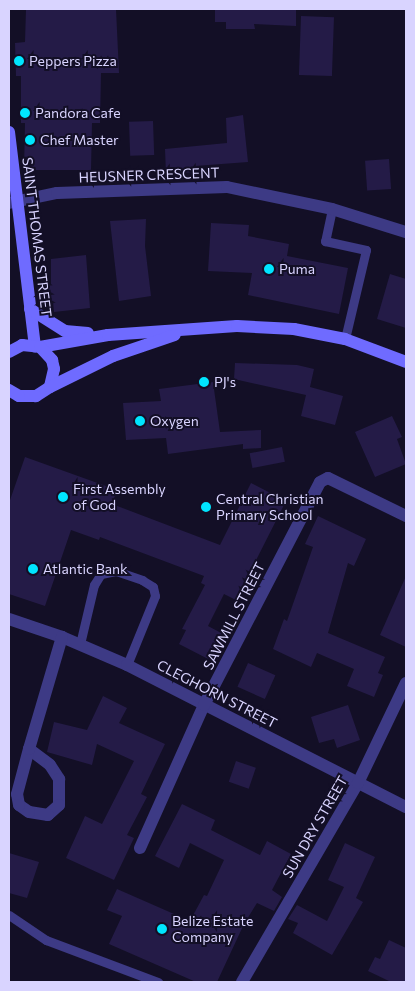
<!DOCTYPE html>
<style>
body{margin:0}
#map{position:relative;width:415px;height:991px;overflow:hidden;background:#130f26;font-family:Commissioner,sans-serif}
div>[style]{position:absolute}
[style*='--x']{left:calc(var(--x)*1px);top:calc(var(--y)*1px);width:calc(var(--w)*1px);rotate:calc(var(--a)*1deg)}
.building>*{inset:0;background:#241b47;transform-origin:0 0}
.lane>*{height:9px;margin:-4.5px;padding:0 4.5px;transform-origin:4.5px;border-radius:4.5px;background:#3d3a85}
.street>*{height:12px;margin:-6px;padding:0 6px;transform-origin:6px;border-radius:6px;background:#3d3a85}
.secondary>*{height:12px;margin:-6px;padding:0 6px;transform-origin:6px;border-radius:6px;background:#6f6bff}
.dots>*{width:14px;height:14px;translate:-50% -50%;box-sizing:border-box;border:2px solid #130f26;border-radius:50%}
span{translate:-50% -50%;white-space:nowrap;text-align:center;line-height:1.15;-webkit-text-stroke:4px #130f26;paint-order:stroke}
.poi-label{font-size:14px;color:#d9d4ff}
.left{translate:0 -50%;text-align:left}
.street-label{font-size:14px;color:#d9d4ff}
.frame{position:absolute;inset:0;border:10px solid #d9d4ff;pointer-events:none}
</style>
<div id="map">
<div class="building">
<i style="clip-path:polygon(26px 9px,116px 9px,119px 73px,101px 73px,100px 123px,92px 123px,91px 170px,24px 170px,25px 123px,21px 123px,21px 76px,16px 76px,15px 43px,25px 42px)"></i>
<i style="clip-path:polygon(215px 9px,296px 9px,296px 26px,254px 24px,255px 29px,226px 29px,226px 22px,215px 22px)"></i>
<i style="left:301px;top:16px;width:33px;height:59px;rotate:2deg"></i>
<i style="clip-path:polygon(243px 115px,248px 162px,195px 166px,195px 172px,166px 174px,165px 149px,227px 143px,226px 118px)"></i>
<i style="left:153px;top:121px;width:34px;height:24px;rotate:88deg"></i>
<i style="left:389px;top:159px;width:30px;height:24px;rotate:86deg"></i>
<i style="clip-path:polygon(146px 219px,145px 246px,151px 296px,119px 301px,110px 221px)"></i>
<i style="clip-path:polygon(211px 223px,249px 225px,248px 236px,289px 244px,287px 256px,348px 268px,339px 314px,248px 295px,252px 273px,208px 271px)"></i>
<i style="clip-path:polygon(86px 255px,90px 308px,54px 312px,53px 301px,46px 302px,45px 285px,51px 284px,51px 259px)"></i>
<i style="clip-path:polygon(390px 274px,406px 279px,406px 328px,377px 319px)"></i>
<i style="clip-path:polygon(235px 363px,297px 365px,314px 369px,310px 387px,343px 396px,335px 425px,301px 416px,306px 395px,234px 379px)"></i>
<i style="clip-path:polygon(213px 382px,220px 432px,261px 430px,261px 448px,243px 449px,243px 444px,168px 454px,166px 438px,126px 440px,123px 403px,161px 401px,159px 389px)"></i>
<i style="clip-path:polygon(392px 416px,402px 437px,397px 439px,406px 464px,375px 477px,355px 432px)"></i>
<i style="left:282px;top:447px;width:15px;height:33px;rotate:79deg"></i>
<i style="clip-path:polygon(25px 457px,117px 490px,112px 504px,220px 545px,251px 483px,286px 501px,236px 600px,224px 594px,208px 626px,225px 635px,212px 661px,179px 644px,186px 630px,182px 629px,205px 585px,201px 583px,204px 576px,100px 537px,99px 540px,71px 530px,45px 606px,9px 594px,9px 503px)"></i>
<i style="clip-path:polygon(318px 516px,366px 539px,354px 566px,348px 563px,328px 633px,385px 657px,378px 673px,383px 675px,374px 697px,347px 686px,354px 669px,317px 653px,311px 667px,273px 649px,284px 619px,287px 621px,313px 547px,305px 544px)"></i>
<i style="clip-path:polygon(406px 576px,406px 647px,380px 635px)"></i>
<i style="left:248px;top:663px;width:30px;height:26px;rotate:24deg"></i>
<i style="clip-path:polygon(103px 696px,127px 708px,119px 723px,165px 744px,141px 794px,147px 797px,127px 835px,134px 838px,114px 880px,66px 858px,85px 816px,102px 824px,134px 761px,97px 744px,92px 765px,47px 752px,54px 722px,87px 730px)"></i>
<i style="clip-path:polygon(348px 705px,360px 740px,337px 748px,334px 739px,319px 743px,311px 717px)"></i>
<i style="left:236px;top:761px;width:21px;height:22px;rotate:19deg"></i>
<i style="clip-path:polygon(182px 804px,215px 820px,211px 830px,260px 855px,267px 841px,291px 854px,272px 890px,282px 897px,274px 911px,257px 903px,244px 924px,217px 982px,196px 982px,109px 944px,122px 916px,107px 910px,117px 889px,190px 921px,204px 895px,207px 896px,224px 860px,190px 843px,179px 868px,155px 856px)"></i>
<i style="clip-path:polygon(345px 843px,375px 857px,356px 898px,363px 902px,332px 955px,293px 933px,298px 923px,288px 919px,297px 905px,327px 921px,344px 887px,328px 880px)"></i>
<i style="clip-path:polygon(9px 853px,39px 862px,27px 898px,9px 893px)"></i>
<i style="clip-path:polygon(389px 940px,406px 948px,406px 982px,391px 982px,368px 971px,375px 957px,380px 959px)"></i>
</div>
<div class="lane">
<i style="--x:332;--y:209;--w:33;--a:102"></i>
<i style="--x:325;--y:241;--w:42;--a:12.4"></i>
<i style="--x:366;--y:250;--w:91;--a:103.3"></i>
<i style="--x:80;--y:644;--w:61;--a:-76.7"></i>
<i style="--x:94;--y:585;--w:13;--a:-58"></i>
<i style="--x:101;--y:574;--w:15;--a:-11"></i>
<i style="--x:116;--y:571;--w:28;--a:19"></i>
<i style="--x:142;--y:580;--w:13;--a:32"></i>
<i style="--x:153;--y:587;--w:9;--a:77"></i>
<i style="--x:155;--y:596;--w:74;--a:112.1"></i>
<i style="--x:9;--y:915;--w:45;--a:34"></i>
<i style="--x:46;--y:940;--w:120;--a:20.6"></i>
</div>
<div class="street">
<i style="--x:9;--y:203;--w:49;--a:-11.8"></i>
<i style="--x:57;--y:193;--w:170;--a:-2"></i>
<i style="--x:227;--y:187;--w:107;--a:11.8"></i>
<i style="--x:332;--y:209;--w:77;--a:17.3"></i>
<i style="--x:9;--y:619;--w:56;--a:18.8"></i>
<i style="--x:62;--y:637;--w:71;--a:23.3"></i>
<i style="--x:127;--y:665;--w:313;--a:27"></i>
<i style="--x:29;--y:749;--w:26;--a:37"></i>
<i style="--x:50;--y:765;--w:17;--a:57"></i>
<i style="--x:59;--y:779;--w:26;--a:90"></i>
<i style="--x:59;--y:805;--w:15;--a:138"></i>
<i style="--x:48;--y:815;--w:19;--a:-171"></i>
<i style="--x:29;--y:812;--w:12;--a:-145"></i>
<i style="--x:19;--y:805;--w:11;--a:-100"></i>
<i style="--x:17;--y:794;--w:47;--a:-75.1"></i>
<i style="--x:29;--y:749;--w:117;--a:-73.6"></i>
<i style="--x:140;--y:848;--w:157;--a:-65.9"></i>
<i style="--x:204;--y:705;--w:251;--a:-62.5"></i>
<i style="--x:320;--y:482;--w:9;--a:-27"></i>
<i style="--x:328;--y:478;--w:87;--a:26"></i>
<i style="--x:242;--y:982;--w:230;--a:-59.8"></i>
<i style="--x:358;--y:783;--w:111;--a:-64.4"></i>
</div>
<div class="secondary">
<i style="--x:9;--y:132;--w:216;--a:83.1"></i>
<i style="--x:30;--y:309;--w:41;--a:32.2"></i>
<i style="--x:65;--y:331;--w:23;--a:5"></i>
<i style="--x:40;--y:347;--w:69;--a:-10"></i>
<i style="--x:108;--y:335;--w:129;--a:-4"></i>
<i style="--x:237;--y:326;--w:57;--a:3"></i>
<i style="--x:294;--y:329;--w:52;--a:11.1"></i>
<i style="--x:345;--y:339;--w:65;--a:20.7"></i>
<i style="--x:9;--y:352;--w:15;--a:-28"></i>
<i style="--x:22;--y:345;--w:18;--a:6"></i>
<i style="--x:40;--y:347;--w:18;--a:47"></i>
<i style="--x:52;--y:360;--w:9;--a:77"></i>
<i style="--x:54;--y:369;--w:18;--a:103"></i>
<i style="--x:50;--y:387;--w:17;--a:147"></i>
<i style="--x:36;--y:396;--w:17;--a:180"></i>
<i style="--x:19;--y:396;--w:12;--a:-149"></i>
<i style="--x:50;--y:387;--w:70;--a:-26.2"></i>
<i style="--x:113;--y:356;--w:65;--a:-18.7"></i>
</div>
<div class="dots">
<i style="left:19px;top:61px;background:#00e5ff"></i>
<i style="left:25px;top:113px;background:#00e5ff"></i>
<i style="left:30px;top:140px;background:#00e5ff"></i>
<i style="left:269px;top:269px;background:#00e5ff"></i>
<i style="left:204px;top:382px;background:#00e5ff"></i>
<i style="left:140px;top:421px;background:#00e5ff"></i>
<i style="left:63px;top:497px;background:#00e5ff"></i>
<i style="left:206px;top:507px;background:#00e5ff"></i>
<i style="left:33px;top:569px;background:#00e5ff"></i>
<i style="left:162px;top:929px;background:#00e5ff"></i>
</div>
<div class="poi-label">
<span class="left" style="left:29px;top:61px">Peppers Pizza</span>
<span class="left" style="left:35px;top:113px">Pandora Cafe</span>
<span class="left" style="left:40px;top:140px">Chef Master</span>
<span class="left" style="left:279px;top:269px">Puma</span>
<span class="left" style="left:214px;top:382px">PJ's</span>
<span class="left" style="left:150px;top:421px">Oxygen</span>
<span class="left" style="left:73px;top:497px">First Assembly<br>of God</span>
<span class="left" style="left:216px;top:507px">Central Christian<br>Primary School</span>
<span class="left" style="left:43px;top:569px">Atlantic Bank</span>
<span class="left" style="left:172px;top:929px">Belize Estate<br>Company</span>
</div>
<div class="street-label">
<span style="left:149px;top:175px;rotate:-2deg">HEUSNER CRESCENT</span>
<span style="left:37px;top:237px;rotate:83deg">SAINT THOMAS STREET</span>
<span style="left:234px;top:616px;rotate:-63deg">SAWMILL STREET</span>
<span style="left:217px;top:694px;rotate:27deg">CLEGHORN STREET</span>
<span style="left:315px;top:827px;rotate:-60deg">SUN DRY STREET</span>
</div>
<div class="frame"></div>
</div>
